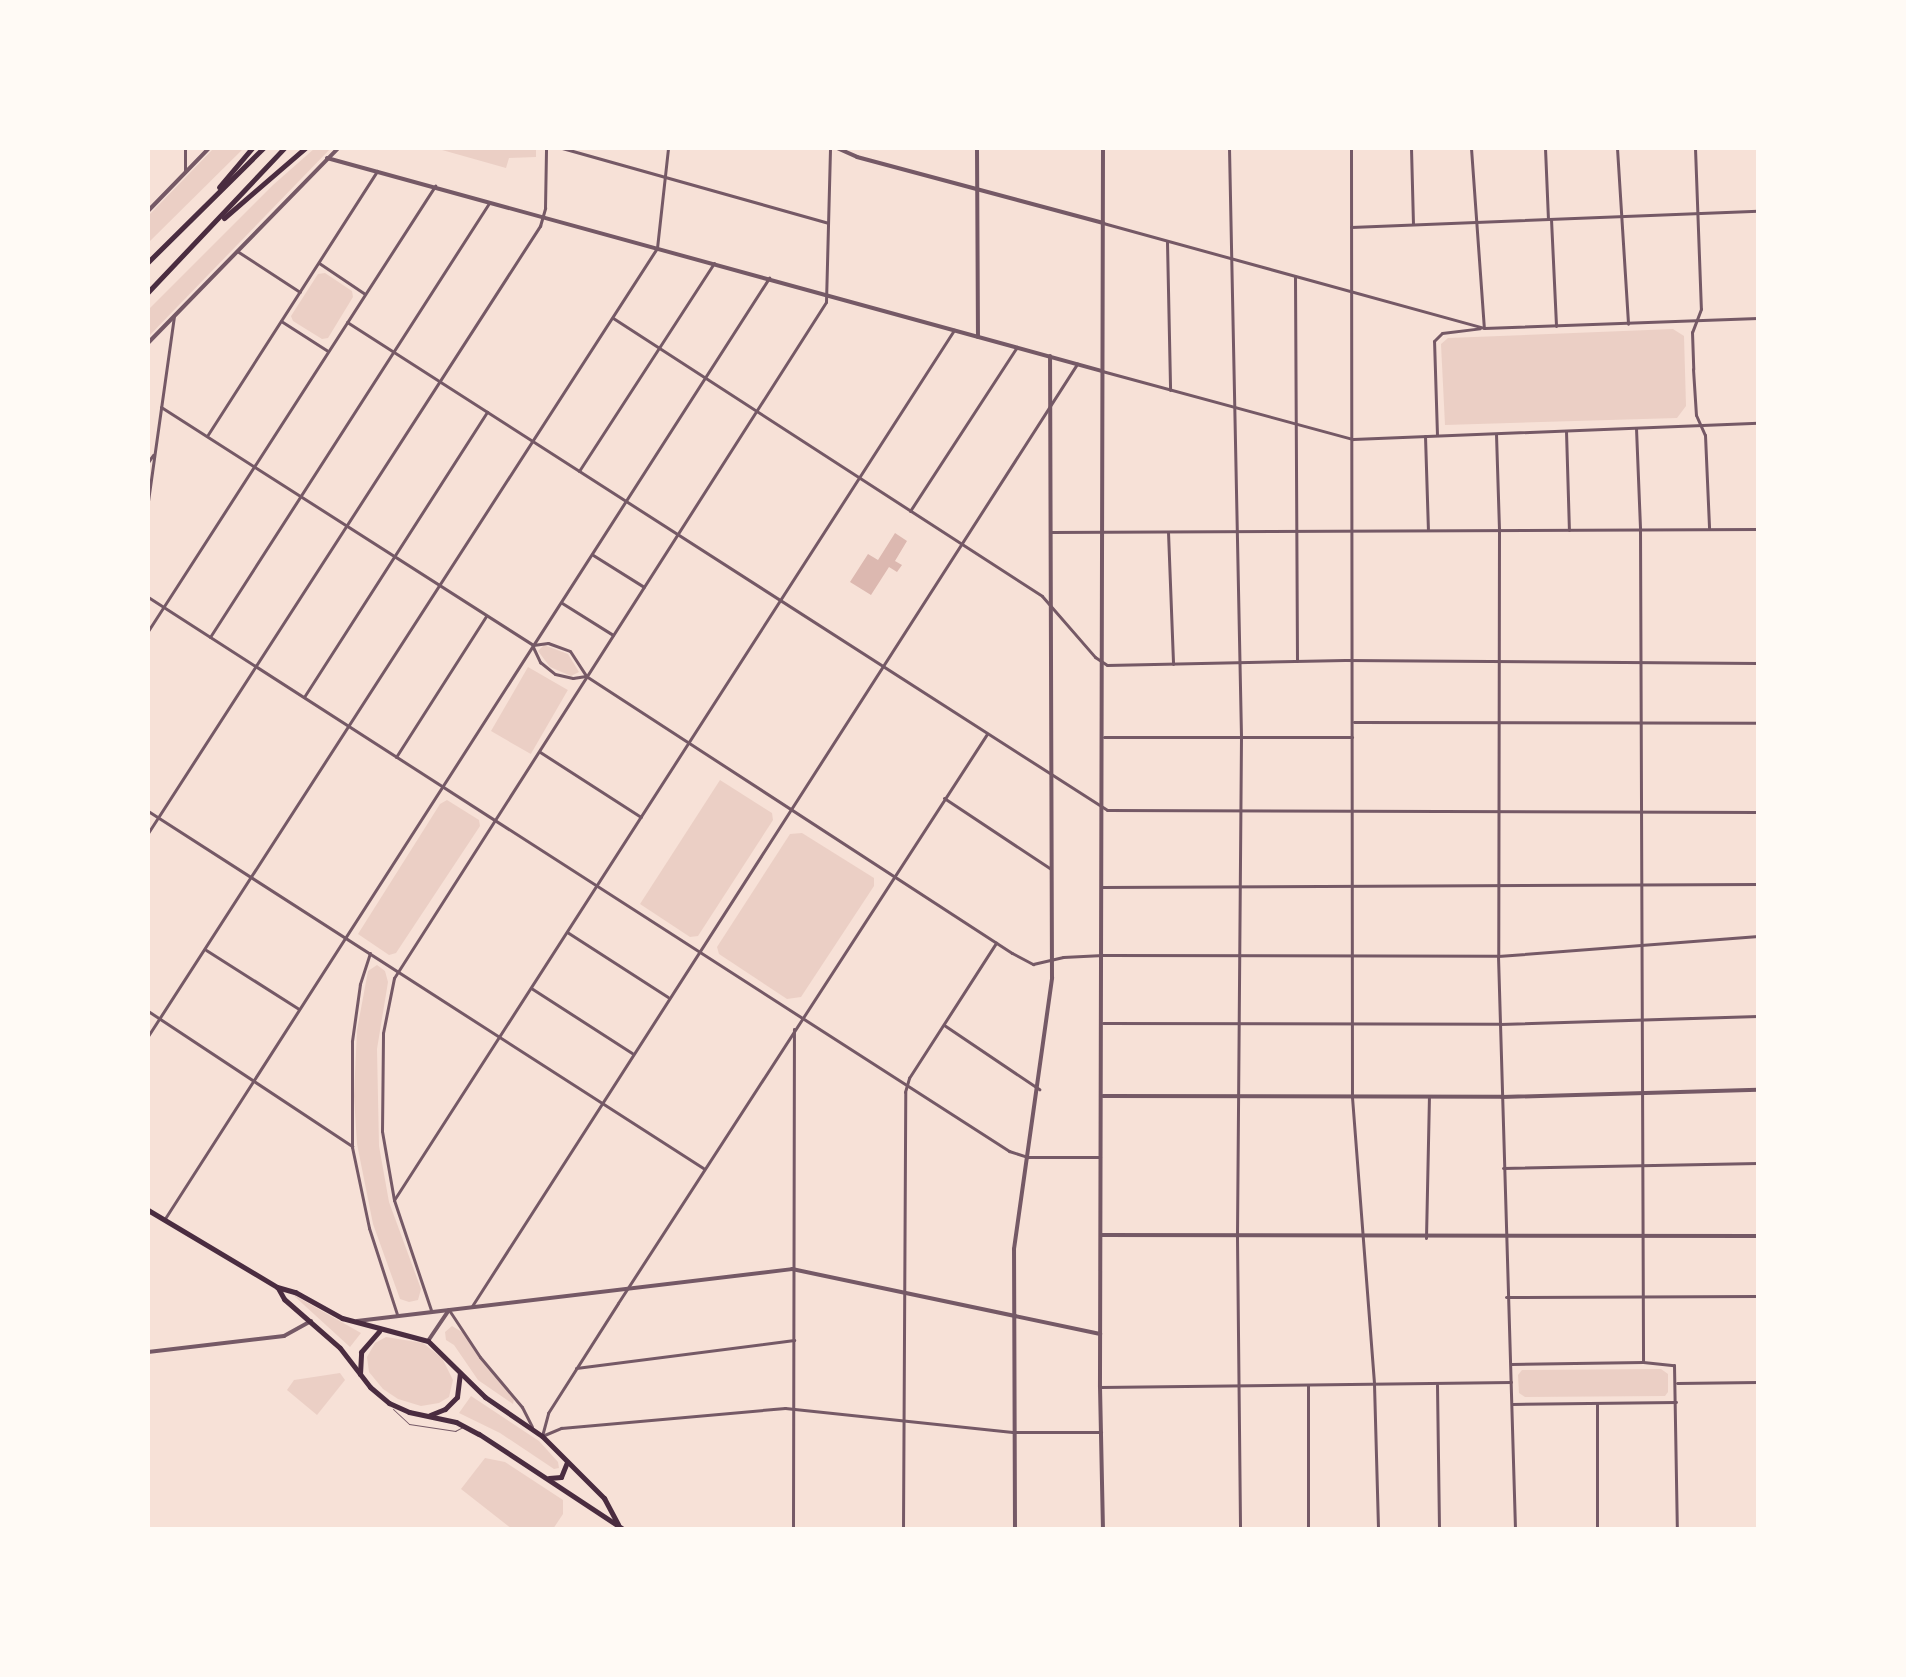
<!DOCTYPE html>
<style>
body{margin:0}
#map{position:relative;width:1906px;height:1677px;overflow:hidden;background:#f7e1d7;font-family:"Roboto Condensed",sans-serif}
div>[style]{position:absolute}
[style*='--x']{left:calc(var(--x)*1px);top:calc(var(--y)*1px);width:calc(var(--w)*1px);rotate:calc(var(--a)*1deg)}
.green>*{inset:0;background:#ebcfc5;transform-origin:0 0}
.water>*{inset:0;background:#dcb8b0}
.service>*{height:1px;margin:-0.5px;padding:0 0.5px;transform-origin:0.5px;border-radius:0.5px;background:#755966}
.minor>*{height:3px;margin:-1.5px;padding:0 1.5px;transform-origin:1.5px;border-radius:1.5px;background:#755966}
.tertiary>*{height:4px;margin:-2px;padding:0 2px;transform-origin:2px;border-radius:2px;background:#755966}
.primary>*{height:5px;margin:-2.5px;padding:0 2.5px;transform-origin:2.5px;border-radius:2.5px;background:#4a2c40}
.motorway>*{height:5px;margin:-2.5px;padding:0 2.5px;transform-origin:2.5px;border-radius:2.5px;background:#4a2c40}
span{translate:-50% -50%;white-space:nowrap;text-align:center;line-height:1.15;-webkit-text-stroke:6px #fffaf5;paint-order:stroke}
.frame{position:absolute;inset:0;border:150px solid #fffaf5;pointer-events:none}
</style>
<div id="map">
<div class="green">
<i style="clip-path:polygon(214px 148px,244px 148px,148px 243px,148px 216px)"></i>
<i style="clip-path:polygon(315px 148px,331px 148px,148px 337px,148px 310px,273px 185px)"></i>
<i style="clip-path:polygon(435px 148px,536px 148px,536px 157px,509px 158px,506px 168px)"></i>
<i style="clip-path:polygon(325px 273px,352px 291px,353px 297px,328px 338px,322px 339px,293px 321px,291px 316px,318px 274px)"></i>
<i style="clip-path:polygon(1673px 329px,1684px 336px,1686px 406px,1677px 418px,1445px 425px,1441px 344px,1448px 338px)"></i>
<i style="clip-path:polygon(544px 645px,568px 654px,579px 672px,571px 676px,550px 667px,538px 651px)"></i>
<i style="left:528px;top:667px;width:46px;height:74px;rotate:30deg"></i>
<i style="clip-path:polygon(720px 780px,772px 813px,773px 820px,698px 936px,690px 937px,640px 904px)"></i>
<i style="clip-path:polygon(447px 800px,479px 820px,480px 826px,396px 953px,389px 955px,358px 934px,440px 804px)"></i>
<i style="clip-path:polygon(802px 833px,874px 878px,874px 886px,801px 997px,787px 999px,719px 954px,717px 947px,790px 834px)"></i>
<i style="clip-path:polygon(377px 965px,385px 971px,388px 982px,377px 1049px,379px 1146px,389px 1202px,421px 1289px,418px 1300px,409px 1302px,400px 1299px,373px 1224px,357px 1144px,354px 1096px,357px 1030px,368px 971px)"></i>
<i style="clip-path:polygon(292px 1294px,361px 1333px,350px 1347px)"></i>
<i style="clip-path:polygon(452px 1326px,462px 1332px,514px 1399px,513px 1404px,478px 1380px,454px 1345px,446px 1340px,445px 1332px)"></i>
<i style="clip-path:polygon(386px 1337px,423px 1343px,442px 1358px,453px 1380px,449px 1397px,439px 1403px,421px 1406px,398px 1399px,383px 1389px,369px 1372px,367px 1357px,375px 1343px)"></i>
<i style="clip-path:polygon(1661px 1369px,1668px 1374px,1668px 1392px,1665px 1396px,1525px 1397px,1519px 1393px,1518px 1375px,1522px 1370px)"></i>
<i style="clip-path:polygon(340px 1373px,345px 1380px,317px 1415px,287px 1390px,294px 1380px)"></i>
<i style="clip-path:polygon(471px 1396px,539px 1441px,558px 1462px,559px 1468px,554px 1469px,500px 1433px,459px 1413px)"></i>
<i style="clip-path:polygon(485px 1458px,505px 1462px,563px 1500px,563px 1514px,553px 1529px,512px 1529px,461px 1489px)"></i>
</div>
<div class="water">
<i style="clip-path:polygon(895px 533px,907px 541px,895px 561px,902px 565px,897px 572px,889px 567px,871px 595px,850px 582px,868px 554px,878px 560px)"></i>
</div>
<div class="service">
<i style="--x:393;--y:1409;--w:22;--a:43"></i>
<i style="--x:409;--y:1424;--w:47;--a:8.7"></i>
<i style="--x:455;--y:1431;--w:9;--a:-27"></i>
</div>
<div class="minor">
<i style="--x:562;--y:148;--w:276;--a:15.7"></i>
<i style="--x:1229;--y:148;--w:589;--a:88.83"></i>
<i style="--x:1241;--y:737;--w:501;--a:90.46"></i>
<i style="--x:1237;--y:1238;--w:291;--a:89.4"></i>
<i style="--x:1351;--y:148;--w:949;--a:89.94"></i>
<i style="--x:1352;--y:1097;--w:288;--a:85.6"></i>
<i style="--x:1374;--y:1384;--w:145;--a:88.4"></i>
<i style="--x:1411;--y:148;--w:76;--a:88.5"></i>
<i style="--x:1471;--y:148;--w:180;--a:85.9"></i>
<i style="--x:1545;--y:148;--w:71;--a:87.6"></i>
<i style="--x:1617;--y:148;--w:176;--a:86.4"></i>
<i style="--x:1695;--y:148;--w:161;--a:87.9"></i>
<i style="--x:1701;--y:309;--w:25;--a:111"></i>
<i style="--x:1692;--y:332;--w:37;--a:88"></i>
<i style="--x:1693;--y:369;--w:46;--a:86.3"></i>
<i style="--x:1696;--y:415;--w:22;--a:66"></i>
<i style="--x:1705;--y:435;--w:93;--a:87.5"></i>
<i style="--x:185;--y:172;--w:24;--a:-90"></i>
<i style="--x:1551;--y:219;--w:107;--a:87.3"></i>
<i style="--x:1103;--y:223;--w:395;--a:15.4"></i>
<i style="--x:1484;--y:328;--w:274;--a:-2.1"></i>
<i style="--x:1351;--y:227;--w:407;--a:-2.3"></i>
<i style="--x:1167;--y:242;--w:148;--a:88.8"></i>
<i style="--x:237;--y:251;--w:75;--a:33.1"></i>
<i style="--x:319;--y:263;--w:55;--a:34"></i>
<i style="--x:1295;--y:277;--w:384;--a:89.7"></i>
<i style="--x:613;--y:318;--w:511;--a:32.94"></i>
<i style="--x:1042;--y:596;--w:81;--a:49"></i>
<i style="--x:1095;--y:657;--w:14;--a:34"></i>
<i style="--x:1107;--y:665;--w:238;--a:-1.2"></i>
<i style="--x:1345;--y:660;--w:413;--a:0.4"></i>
<i style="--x:281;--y:321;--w:56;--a:32.6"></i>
<i style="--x:347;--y:322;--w:903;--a:32.7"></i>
<i style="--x:1107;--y:810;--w:651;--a:0.18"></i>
<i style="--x:1102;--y:371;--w:260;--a:15.2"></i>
<i style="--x:1353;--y:439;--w:405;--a:-2.3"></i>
<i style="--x:161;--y:407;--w:442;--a:32.6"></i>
<i style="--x:1636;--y:428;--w:101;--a:87.7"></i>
<i style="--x:1640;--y:529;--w:833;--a:89.79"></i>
<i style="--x:1566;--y:431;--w:99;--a:88.3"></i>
<i style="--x:1496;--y:434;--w:95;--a:88.2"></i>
<i style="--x:1499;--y:529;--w:427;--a:90.1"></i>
<i style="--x:1498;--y:956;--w:573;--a:88.3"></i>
<i style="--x:1437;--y:435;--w:94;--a:-91.8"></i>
<i style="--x:1434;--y:341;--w:11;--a:-45"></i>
<i style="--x:1442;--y:333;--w:38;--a:-7"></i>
<i style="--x:207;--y:436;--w:315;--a:-57.3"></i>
<i style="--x:1425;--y:436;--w:93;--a:88.2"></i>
<i style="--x:148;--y:462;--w:9;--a:-54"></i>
<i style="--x:579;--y:471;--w:248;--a:-57"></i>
<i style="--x:148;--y:501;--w:187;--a:-82"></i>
<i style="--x:910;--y:511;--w:196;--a:-56.9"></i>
<i style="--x:1051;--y:532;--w:707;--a:-0.24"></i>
<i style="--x:1168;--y:532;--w:132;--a:87.8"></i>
<i style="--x:593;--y:555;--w:60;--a:32.1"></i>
<i style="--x:148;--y:597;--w:1024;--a:32.76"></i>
<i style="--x:1009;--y:1151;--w:20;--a:18"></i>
<i style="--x:1028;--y:1157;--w:72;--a:0"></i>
<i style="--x:562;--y:603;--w:60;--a:32.1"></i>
<i style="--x:148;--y:631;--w:530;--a:-57.18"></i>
<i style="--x:210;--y:637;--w:516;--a:-57.26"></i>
<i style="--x:533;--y:645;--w:15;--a:-8"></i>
<i style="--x:548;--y:643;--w:23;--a:20"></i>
<i style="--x:570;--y:651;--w:30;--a:57"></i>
<i style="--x:586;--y:676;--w:508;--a:33.03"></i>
<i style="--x:1012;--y:953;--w:24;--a:28"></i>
<i style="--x:1033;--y:964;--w:31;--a:-13"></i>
<i style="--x:1063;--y:957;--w:40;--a:-2.9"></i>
<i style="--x:1103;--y:955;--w:395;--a:0.1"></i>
<i style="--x:1498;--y:956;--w:261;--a:-4.4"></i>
<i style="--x:533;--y:647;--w:17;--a:65"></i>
<i style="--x:540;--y:662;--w:19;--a:39"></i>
<i style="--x:555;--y:674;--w:18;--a:13"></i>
<i style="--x:573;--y:678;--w:13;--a:-9"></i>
<i style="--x:304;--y:697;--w:339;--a:-57.3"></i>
<i style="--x:1354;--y:722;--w:404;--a:0.1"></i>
<i style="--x:1104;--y:737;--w:248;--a:0"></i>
<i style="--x:540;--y:752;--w:120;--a:32.8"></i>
<i style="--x:396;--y:757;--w:167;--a:-57.4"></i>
<i style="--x:944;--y:798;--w:128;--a:33.6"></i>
<i style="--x:148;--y:811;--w:660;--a:32.75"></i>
<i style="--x:148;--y:833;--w:723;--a:-57.15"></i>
<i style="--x:540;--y:226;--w:19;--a:-74"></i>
<i style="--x:545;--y:208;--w:60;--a:-89"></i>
<i style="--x:1102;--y:887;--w:656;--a:-0.26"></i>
<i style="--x:567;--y:932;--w:120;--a:32.8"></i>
<i style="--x:206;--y:950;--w:110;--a:32.4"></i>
<i style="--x:370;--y:953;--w:33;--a:108"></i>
<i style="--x:360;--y:984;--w:58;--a:98"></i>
<i style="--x:352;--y:1041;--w:106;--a:90"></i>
<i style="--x:352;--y:1147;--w:83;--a:78.1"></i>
<i style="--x:369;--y:1228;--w:90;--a:72"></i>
<i style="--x:531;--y:988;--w:120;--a:32.8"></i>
<i style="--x:148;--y:1011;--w:245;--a:33.5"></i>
<i style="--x:1103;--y:1023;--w:397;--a:0.1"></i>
<i style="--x:1500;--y:1024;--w:258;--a:-1.8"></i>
<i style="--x:944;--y:1025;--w:115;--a:34"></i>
<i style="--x:148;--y:1036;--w:938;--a:-57.14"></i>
<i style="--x:657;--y:248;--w:101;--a:-83.7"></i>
<i style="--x:1503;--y:1168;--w:255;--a:-1.1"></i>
<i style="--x:394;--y:1200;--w:1035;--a:-57.23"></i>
<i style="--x:164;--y:1220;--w:1120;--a:-57.29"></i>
<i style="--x:1426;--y:1238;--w:140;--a:-88.8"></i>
<i style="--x:1506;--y:1297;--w:252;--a:-0.2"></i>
<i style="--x:472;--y:1306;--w:1120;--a:-57.29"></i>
<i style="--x:431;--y:1310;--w:116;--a:-108.6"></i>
<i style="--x:394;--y:1200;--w:70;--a:-99.9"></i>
<i style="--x:382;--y:1131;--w:98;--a:-89.4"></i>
<i style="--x:383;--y:1033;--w:56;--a:-78.7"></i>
<i style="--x:394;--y:978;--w:802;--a:-57.42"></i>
<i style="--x:826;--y:302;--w:154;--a:-88.5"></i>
<i style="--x:449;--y:1310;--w:56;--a:56.6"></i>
<i style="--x:480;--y:1357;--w:65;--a:50"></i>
<i style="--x:522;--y:1407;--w:22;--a:63"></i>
<i style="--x:1511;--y:1364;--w:132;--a:-0.9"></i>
<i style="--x:1643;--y:1362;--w:31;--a:6"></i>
<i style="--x:1674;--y:1365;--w:164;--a:89"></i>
<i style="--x:576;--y:1368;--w:220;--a:-7.3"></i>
<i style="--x:1677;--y:1383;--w:81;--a:-0.7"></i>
<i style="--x:1308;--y:1385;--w:144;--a:90"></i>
<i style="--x:1437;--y:1385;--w:144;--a:89.2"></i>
<i style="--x:1100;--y:1387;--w:411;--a:-0.7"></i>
<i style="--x:1597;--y:1403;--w:126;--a:90"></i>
<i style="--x:1512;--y:1404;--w:164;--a:-0.7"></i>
<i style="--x:542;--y:1436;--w:24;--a:-75"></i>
<i style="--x:548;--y:1413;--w:130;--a:-57.5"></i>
<i style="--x:618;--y:1303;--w:678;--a:-57.04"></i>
<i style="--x:542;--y:1436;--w:21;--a:-23"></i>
<i style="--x:561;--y:1428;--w:225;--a:-5.1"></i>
<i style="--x:785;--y:1408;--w:231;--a:6"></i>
<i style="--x:1015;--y:1432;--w:86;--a:0"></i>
<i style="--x:793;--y:1529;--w:500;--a:-89.89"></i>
<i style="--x:903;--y:1529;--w:437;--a:-89.7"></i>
<i style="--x:905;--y:1092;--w:15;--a:-74"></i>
<i style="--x:909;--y:1078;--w:161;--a:-57.2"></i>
</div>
<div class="tertiary">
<i style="--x:837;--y:148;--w:22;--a:24"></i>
<i style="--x:857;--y:157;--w:255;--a:15"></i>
<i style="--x:977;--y:148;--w:189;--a:89.7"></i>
<i style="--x:1103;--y:148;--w:1239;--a:90.14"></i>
<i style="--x:1100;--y:1387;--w:142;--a:88.8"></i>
<i style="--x:327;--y:158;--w:804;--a:15.37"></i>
<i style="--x:148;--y:211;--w:88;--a:-45.9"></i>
<i style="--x:148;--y:343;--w:272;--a:-45.7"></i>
<i style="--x:1103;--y:1096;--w:399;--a:0.1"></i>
<i style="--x:1502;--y:1097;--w:256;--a:-1.6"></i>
<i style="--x:1101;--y:1235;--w:657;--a:0.09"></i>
<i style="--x:357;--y:1321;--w:438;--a:-6.8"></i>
<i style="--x:792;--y:1269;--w:315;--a:11.9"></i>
<i style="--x:428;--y:1341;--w:37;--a:-56"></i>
<i style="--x:148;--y:1352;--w:137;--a:-6.7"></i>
<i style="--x:284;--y:1336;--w:31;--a:-29"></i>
<i style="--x:1015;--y:1529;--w:280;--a:-90.2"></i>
<i style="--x:1014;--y:1249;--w:274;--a:-82"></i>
<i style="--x:1052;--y:978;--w:622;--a:-90.18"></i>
</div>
<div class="primary">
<i style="--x:148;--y:1210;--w:150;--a:30.8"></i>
<i style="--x:277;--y:1287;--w:19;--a:16"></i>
<i style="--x:295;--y:1292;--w:54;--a:29"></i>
<i style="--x:342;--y:1318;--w:89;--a:15"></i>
<i style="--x:428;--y:1341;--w:80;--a:44.5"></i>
<i style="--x:485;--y:1397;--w:69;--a:34.4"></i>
<i style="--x:542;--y:1436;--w:88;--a:45"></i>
<i style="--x:604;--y:1498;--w:30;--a:62"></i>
<i style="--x:278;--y:1288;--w:13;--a:61"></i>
<i style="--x:284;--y:1299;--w:74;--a:41.2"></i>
<i style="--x:340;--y:1348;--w:49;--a:52.4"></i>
<i style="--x:370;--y:1387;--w:25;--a:40"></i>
<i style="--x:389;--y:1403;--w:22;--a:24"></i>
<i style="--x:409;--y:1412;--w:48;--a:12"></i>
<i style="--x:456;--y:1422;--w:26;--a:28"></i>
<i style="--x:479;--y:1434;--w:173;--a:33.4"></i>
<i style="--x:360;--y:1374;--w:22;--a:-87"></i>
<i style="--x:361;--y:1352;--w:28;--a:-49"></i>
<i style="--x:430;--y:1415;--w:16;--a:-22"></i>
<i style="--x:445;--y:1409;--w:17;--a:-45"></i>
<i style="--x:457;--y:1397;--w:24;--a:-83"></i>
<i style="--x:549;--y:1478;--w:12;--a:-5"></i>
<i style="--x:561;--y:1477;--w:16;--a:-68"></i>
</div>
<div class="motorway">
<i style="--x:219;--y:187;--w:51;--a:-49.8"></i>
<i style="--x:224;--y:218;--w:107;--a:-40.8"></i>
<i style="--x:148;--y:262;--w:162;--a:-44.7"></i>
<i style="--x:148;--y:292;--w:198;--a:-46.6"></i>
</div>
<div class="frame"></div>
</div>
